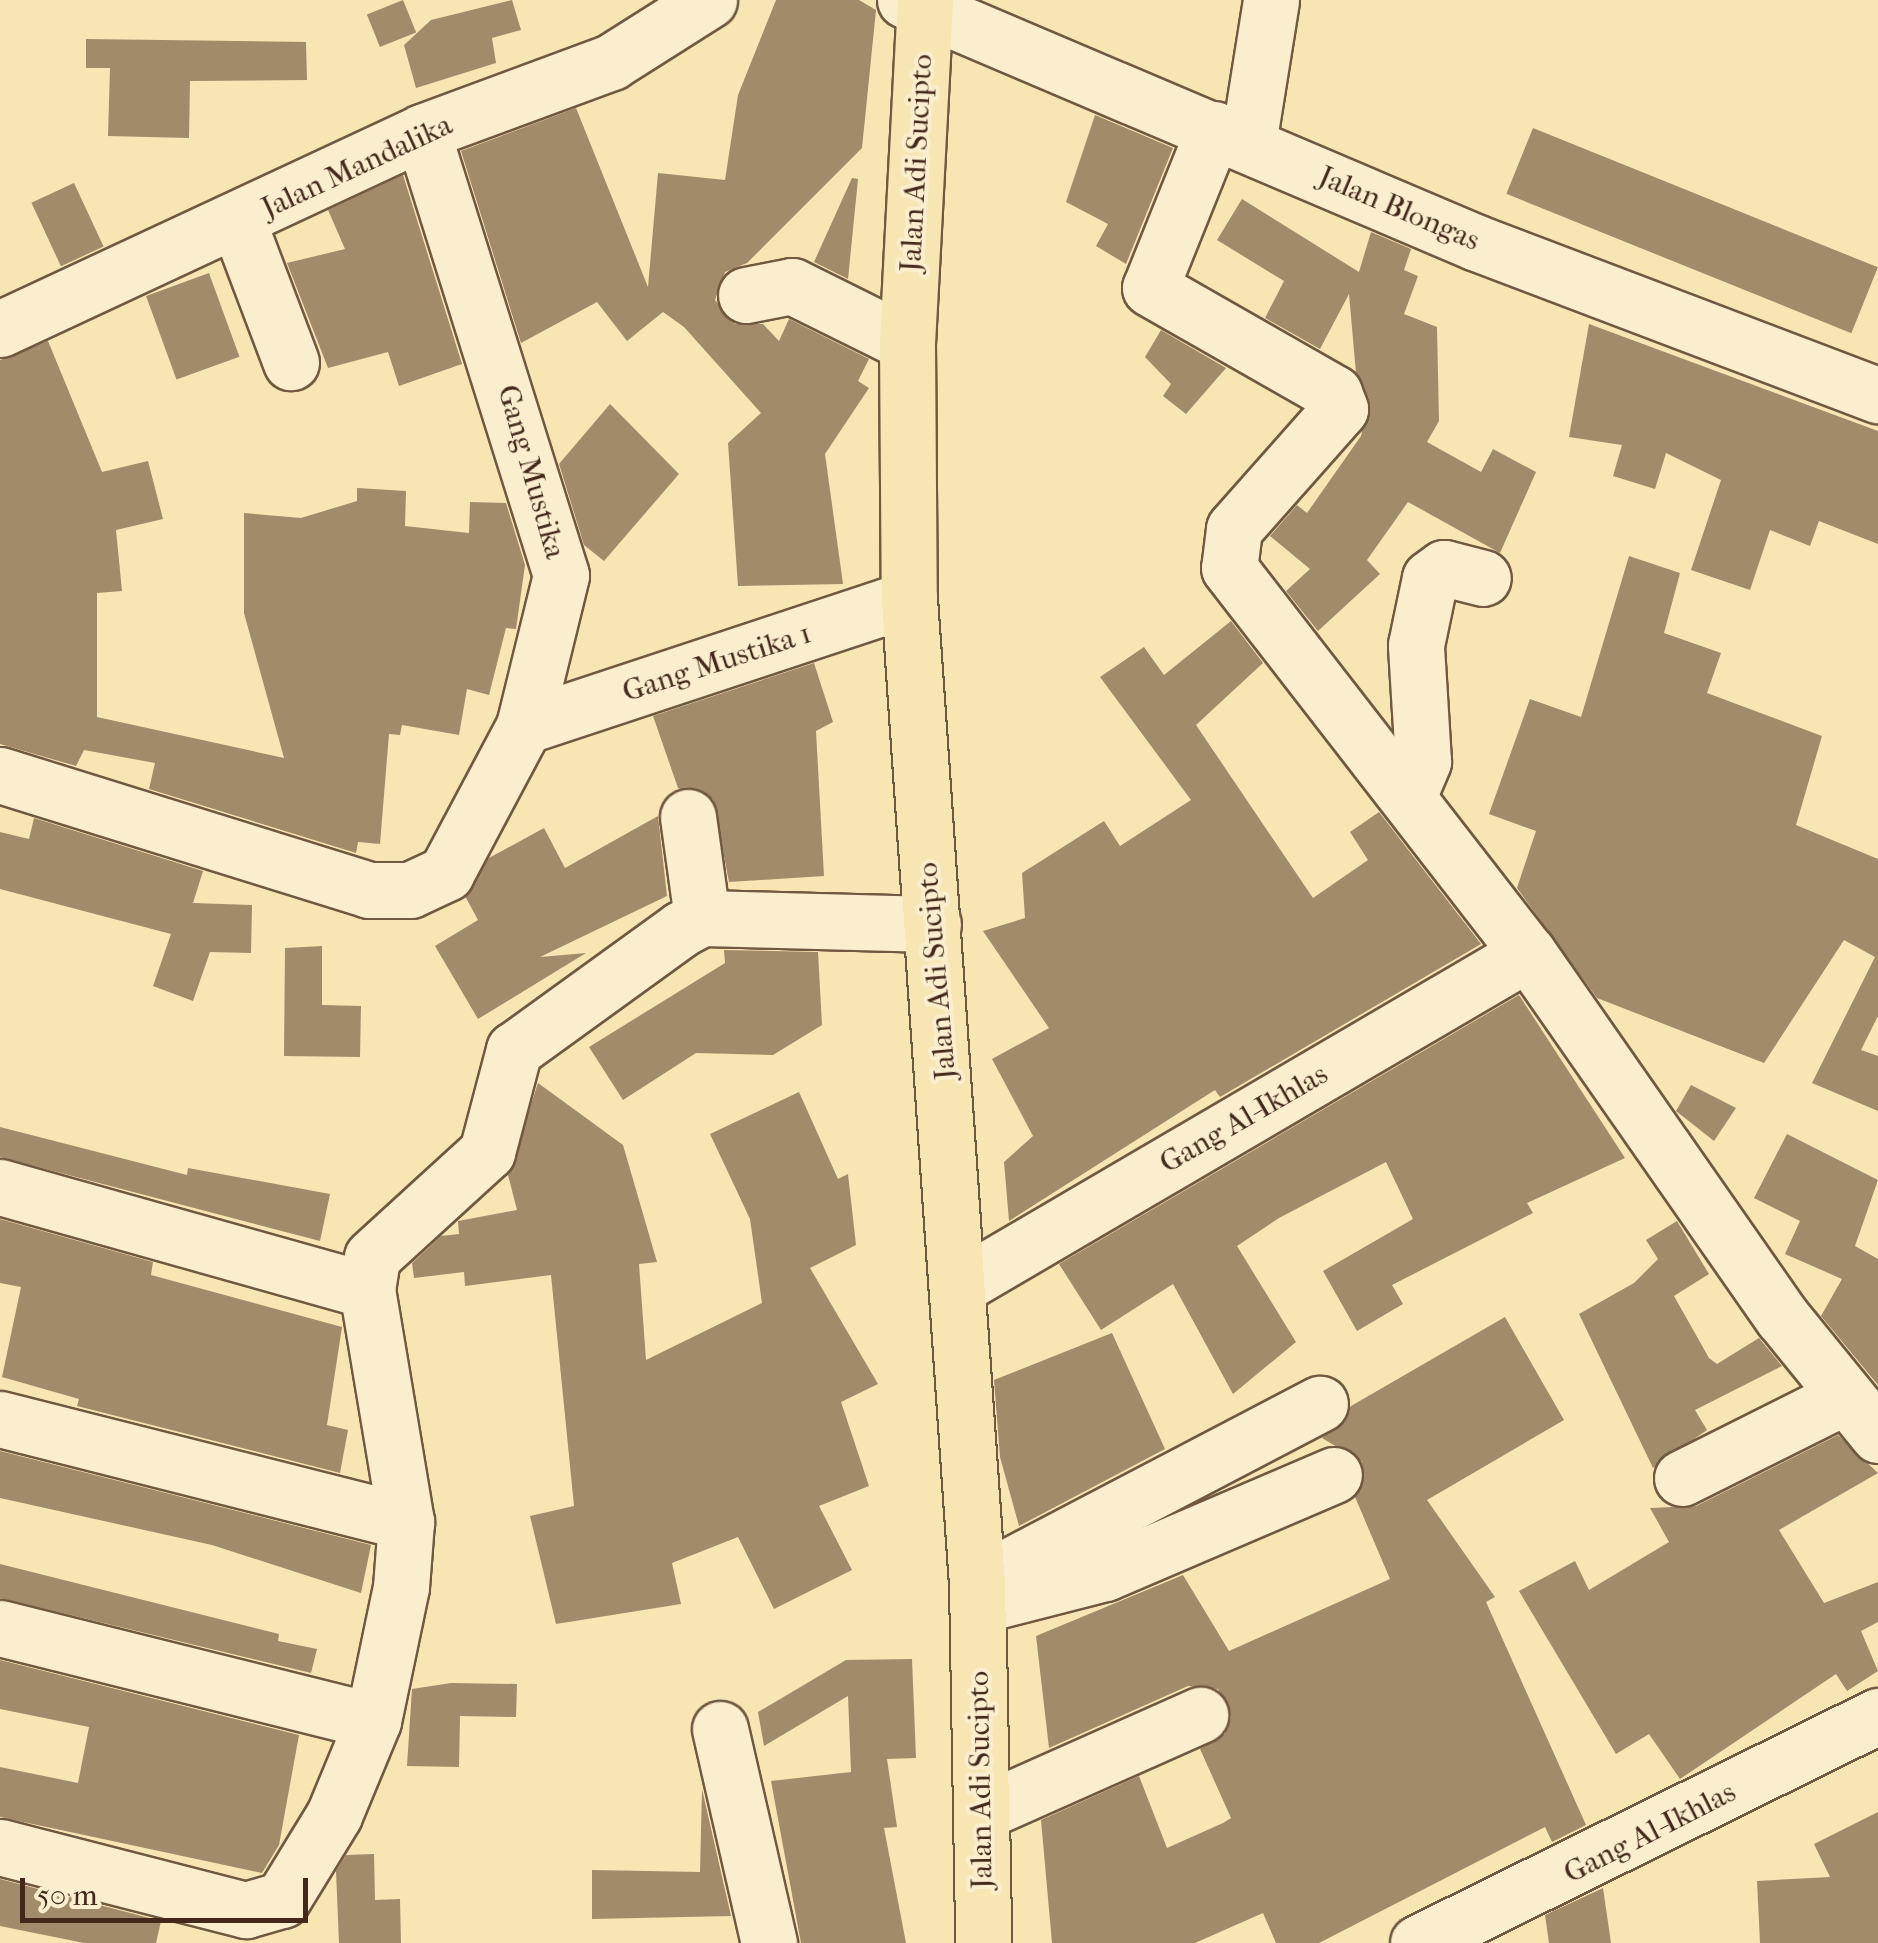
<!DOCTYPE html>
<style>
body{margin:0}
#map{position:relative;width:1878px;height:1943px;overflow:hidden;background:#f7e5b4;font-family:"IM FELL French Canon",serif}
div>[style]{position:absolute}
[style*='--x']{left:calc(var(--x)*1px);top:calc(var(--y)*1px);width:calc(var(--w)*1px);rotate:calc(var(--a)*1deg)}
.building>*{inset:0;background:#a18b6b;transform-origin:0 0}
.roads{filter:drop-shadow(2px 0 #715841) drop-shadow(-2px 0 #715841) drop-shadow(0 2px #715841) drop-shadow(0 -2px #715841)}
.minor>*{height:55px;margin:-27.5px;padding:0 27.5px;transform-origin:27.5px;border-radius:27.5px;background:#faeece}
.highway>*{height:55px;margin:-27.5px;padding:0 27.5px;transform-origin:27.5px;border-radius:27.5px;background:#f7e5b4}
span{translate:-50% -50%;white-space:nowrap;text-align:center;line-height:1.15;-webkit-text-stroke:8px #faeece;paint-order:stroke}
.street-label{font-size:30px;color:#44291b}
.scale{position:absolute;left:20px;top:1878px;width:288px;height:45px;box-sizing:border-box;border:5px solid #44291b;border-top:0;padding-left:12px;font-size:30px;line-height:35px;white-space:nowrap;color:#44291b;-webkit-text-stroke:8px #faeece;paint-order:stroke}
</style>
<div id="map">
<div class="building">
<i style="left:403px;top:0;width:35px;height:39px;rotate:68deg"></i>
<i style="clip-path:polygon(512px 0,521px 30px,492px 38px,496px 63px,416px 88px,404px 45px,431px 20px)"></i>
<i style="clip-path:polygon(776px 0,859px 0,876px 10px,862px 148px,747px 263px,725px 272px,715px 300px,735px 324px,763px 324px,779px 341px,789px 319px,869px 359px,858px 381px,869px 388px,825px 454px,843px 584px,738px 586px,728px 443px,761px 413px,684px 327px,663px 312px,627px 341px,597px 302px,521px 343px,461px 151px,576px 108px,648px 287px,658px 173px,725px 180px,738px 95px)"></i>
<i style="clip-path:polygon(86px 39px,306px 42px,307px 80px,190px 81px,189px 138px,108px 136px,110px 68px,86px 68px)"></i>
<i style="clip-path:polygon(1095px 115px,1173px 148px,1126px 264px,1096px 246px,1108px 224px,1066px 202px)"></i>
<i style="left:1533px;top:128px;width:372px;height:71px;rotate:22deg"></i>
<i style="clip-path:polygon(403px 175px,462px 364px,399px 386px,388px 352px,328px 368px,287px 263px,345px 249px,328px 210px)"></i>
<i style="clip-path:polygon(852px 178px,858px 179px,848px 279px,814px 262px)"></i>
<i style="left:74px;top:183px;width:70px;height:47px;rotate:65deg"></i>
<i style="clip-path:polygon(1242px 199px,1359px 272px,1371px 232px,1411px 249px,1404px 270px,1418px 276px,1404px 314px,1437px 327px,1439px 421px,1427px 442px,1481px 472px,1493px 449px,1536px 472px,1500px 553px,1408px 502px,1367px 560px,1380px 574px,1318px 631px,1286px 591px,1310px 569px,1270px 536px,1297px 505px,1307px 513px,1361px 436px,1369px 399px,1356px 373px,1349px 294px,1320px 349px,1265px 318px,1284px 281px,1217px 240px)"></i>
<i style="left:209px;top:273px;width:89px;height:67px;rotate:70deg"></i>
<i style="clip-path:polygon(1589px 324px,1878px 431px,1878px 544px,1819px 521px,1810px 546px,1770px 530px,1750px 590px,1691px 570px,1721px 480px,1666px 453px,1655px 489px,1613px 476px,1622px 445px,1569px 437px)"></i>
<i style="clip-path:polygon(1161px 330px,1226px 368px,1186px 414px,1163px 396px,1171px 384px,1145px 357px)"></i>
<i style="clip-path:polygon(48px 341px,102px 472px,148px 461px,163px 519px,116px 530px,122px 591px,97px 593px,97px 717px,284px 758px,244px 613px,244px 513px,301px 518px,357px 501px,357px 488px,406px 491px,405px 526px,469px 533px,470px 502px,506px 503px,525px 565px,516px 629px,506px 628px,489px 695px,467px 689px,459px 735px,402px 725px,400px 735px,389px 734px,380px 844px,358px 842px,356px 853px,149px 789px,155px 763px,84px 750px,76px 766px,0 744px,0 360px)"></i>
<i style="clip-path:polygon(610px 404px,679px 474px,604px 561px,584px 545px,559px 464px)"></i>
<i style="clip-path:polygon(1629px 556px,1680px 573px,1664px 633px,1721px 653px,1707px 693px,1822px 736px,1796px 825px,1878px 859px,1878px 1016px,1861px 1050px,1878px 1056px,1878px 1111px,1812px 1083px,1875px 957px,1844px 940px,1764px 1063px,1597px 998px,1517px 888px,1536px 831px,1489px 814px,1530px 699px,1581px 717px)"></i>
<i style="clip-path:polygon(1231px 621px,1263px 663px,1196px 725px,1313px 898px,1368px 860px,1350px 832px,1379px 812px,1481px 944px,1220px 1097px,1215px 1090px,1009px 1221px,1004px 1162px,1033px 1136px,992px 1059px,1049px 1028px,983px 931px,1025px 918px,1022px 873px,1104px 821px,1120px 846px,1191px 800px,1100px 677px,1144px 647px,1164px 675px)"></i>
<i style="clip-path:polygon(814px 663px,833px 722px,816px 731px,824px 876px,729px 882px,713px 799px,678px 788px,653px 716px)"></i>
<i style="clip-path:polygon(658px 816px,667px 896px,540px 957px,586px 953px,478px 1019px,435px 946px,478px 920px,465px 896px,489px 858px,544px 828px,565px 868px)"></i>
<i style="clip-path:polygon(34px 818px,203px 871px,193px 903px,252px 905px,251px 953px,210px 952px,193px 1001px,153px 986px,171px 934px,0 889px,0 832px,29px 839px)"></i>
<i style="clip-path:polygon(322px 946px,322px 1005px,361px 1006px,360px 1057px,284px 1056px,285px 948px)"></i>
<i style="clip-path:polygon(724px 950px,818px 952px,822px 1025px,773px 1055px,696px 1053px,623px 1100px,589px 1047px,725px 963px)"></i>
<i style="clip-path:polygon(1519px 995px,1625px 1158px,1527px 1203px,1533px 1213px,1392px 1285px,1403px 1304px,1357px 1331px,1323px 1271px,1413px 1219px,1386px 1162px,1279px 1218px,1237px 1246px,1296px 1342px,1233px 1394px,1173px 1284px,1101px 1330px,1059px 1264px)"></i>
<i style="clip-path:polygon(538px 1083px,623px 1145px,657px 1262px,639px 1264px,646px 1360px,762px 1303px,750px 1219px,710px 1134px,799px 1092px,838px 1179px,848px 1174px,856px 1245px,810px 1268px,878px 1384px,841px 1402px,869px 1486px,819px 1506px,852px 1570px,774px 1609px,738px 1537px,672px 1563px,681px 1604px,556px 1624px,530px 1516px,574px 1506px,551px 1275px,465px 1286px,464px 1272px,414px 1278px,412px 1263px,441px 1236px,459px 1234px,458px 1221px,517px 1210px,508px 1175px)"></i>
<i style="clip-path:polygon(1691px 1085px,1736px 1108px,1714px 1141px,1676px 1111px)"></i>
<i style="clip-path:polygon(0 1127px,187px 1175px,188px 1168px,330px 1194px,320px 1241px,0 1157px)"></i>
<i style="clip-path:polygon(1787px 1134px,1878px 1180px,1855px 1246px,1878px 1259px,1878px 1385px,1821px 1316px,1842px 1279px,1785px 1254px,1800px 1221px,1754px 1198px)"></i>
<i style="clip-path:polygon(0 1219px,153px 1262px,151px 1275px,342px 1327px,327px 1425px,348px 1430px,340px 1473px,77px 1406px,79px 1399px,2px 1377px,21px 1287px,0 1283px)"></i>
<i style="clip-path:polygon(1677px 1221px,1709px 1274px,1674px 1296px,1709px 1358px,1717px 1364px,1759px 1338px,1782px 1366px,1695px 1410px,1707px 1430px,1653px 1468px,1579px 1314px,1634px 1283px,1658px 1259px,1646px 1240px)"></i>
<i style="clip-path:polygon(1505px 1317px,1564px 1420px,1427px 1500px,1495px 1597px,1486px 1602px,1586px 1825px,1552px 1842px,1545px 1827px,1319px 1943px,1276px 1943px,1263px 1913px,1195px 1943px,1052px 1943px,1041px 1820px,1139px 1776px,1167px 1848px,1223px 1823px,1231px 1818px,1200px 1749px,1225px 1734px,1231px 1717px,1218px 1689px,1188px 1686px,1049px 1748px,1036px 1636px,1183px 1575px,1229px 1651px,1390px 1579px,1355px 1497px,1362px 1462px,1322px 1438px,1351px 1406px)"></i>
<i style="clip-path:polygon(1112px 1333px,1165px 1449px,1019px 1526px,1000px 1457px,994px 1380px)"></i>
<i style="clip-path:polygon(1838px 1435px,1878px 1473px,1779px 1530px,1824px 1603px,1878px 1582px,1878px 1622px,1861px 1631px,1878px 1671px,1847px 1691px,1836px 1674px,1680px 1779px,1649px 1734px,1616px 1754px,1519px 1591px,1575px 1561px,1589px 1590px,1669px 1542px,1650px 1508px,1696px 1506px)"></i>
<i style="clip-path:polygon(0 1451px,371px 1545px,361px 1593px,212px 1545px,0 1498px)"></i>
<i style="clip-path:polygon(0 1564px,279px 1634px,278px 1641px,317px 1649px,311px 1673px,0 1598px)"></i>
<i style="clip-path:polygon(912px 1659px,916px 1758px,887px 1759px,897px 1827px,884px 1828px,906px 1943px,801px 1943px,771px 1781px,851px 1772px,848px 1696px,764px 1746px,758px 1712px,846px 1660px)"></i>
<i style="clip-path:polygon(0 1660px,299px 1735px,279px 1845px,262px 1873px,0 1817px,0 1767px,78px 1783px,89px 1727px,0 1709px)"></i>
<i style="clip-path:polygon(451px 1683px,517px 1684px,516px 1717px,460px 1716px,459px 1767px,407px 1766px,412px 1689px)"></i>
<i style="clip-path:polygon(702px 1789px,731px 1916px,592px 1919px,592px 1870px,700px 1872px)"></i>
<i style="clip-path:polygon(1878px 1812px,1878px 1943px,1760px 1943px,1757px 1881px,1830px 1877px,1814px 1844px)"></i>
<i style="clip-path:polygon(374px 1854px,375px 1900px,400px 1899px,401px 1943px,339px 1943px,336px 1871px,346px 1855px)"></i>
<i style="clip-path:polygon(0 1879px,161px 1921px,156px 1943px,84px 1943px,0 1926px)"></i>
<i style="clip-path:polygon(1603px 1888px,1611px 1943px,1549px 1943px,1545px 1915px)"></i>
</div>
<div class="roads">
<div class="minor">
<i style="--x:905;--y:0;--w:621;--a:23.02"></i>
<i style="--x:1477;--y:243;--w:429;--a:20.8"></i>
<i style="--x:1214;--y:129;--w:171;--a:111.9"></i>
<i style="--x:1150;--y:288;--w:212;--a:29.7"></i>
<i style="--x:1334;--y:393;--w:17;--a:69"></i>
<i style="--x:1340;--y:409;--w:160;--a:131.5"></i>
<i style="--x:1234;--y:529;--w:39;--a:97"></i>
<i style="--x:1229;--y:568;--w:487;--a:52.2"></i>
<i style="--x:1528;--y:953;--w:444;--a:55.1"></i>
<i style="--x:1782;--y:1317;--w:152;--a:50.9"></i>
<i style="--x:1248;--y:144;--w:146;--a:-80.9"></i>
<i style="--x:238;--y:222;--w:150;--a:69.3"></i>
<i style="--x:746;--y:295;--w:47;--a:-11.1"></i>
<i style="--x:792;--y:286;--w:128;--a:26.4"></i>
<i style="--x:0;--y:329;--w:466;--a:-25"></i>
<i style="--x:422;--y:132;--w:202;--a:-20.3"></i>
<i style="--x:611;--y:62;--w:116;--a:-32.3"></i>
<i style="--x:524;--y:726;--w:405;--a:-18.3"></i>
<i style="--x:0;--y:775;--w:387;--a:17.3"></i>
<i style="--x:369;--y:890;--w:41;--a:0"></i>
<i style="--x:410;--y:890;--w:40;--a:-25"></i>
<i style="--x:446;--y:873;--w:166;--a:-62"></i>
<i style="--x:524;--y:726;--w:155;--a:-76.2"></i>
<i style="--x:561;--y:575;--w:464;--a:-107.4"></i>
<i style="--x:1408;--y:797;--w:39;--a:-67"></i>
<i style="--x:1423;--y:761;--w:116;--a:-93.5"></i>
<i style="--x:1416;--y:645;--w:68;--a:-78.2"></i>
<i style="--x:1430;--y:578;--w:17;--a:-36"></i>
<i style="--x:1444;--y:568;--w:40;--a:14.4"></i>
<i style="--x:688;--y:817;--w:102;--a:82.1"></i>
<i style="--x:0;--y:1187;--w:381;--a:15.7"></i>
<i style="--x:961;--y:1285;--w:657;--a:-30.35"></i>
<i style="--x:0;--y:1419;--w:419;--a:14.2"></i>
<i style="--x:1682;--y:1478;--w:183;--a:-26.6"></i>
<i style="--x:977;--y:1583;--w:387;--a:-27.6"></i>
<i style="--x:991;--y:1602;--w:118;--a:-14.3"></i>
<i style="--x:1105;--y:1573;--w:249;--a:-23.2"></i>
<i style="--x:0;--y:1628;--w:384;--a:14"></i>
<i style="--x:720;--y:1729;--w:220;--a:77.1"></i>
<i style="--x:982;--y:1812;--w:239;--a:-24"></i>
<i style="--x:0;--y:1847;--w:254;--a:14.4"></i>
<i style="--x:246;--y:1910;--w:37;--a:-16"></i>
<i style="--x:282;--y:1900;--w:100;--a:-58.5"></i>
<i style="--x:334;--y:1815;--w:102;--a:-67.5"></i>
<i style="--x:373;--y:1721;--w:137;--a:-78.2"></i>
<i style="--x:401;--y:1587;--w:65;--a:-85.6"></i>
<i style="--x:406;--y:1522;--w:235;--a:-99.5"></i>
<i style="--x:367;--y:1290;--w:33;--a:-81"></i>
<i style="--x:372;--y:1257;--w:156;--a:-42.4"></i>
<i style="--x:487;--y:1152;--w:106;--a:-75.2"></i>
<i style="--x:514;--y:1050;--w:206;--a:-35.9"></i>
<i style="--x:681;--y:929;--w:24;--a:-28"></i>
<i style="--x:702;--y:918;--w:231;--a:1.5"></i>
<i style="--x:1418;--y:1943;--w:513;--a:-26.27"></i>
</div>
<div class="highway">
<i style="--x:925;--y:0;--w:343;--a:93"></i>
<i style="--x:907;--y:343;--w:256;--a:89.6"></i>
<i style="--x:909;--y:599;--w:986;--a:86.05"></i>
<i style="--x:977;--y:1583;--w:360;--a:89"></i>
</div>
</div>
<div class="street-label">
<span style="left:917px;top:163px;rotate:-87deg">Jalan Adi Sucipto</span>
<span style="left:357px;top:167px;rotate:-25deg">Jalan Mandalika</span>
<span style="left:1399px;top:209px;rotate:23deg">Jalan Blongas</span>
<span style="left:531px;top:472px;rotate:74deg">Gang Mustika</span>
<span style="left:717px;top:663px;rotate:-18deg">Gang Mustika 1</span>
<span style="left:937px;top:971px;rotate:-95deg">Jalan Adi Sucipto</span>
<span style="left:1244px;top:1119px;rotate:-30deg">Gang Al-Ikhlas</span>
<span style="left:981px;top:1780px;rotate:-91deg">Jalan Adi Sucipto</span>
<span style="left:1650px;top:1833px;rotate:-27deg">Gang Al-Ikhlas</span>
</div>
<div class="scale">50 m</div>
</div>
